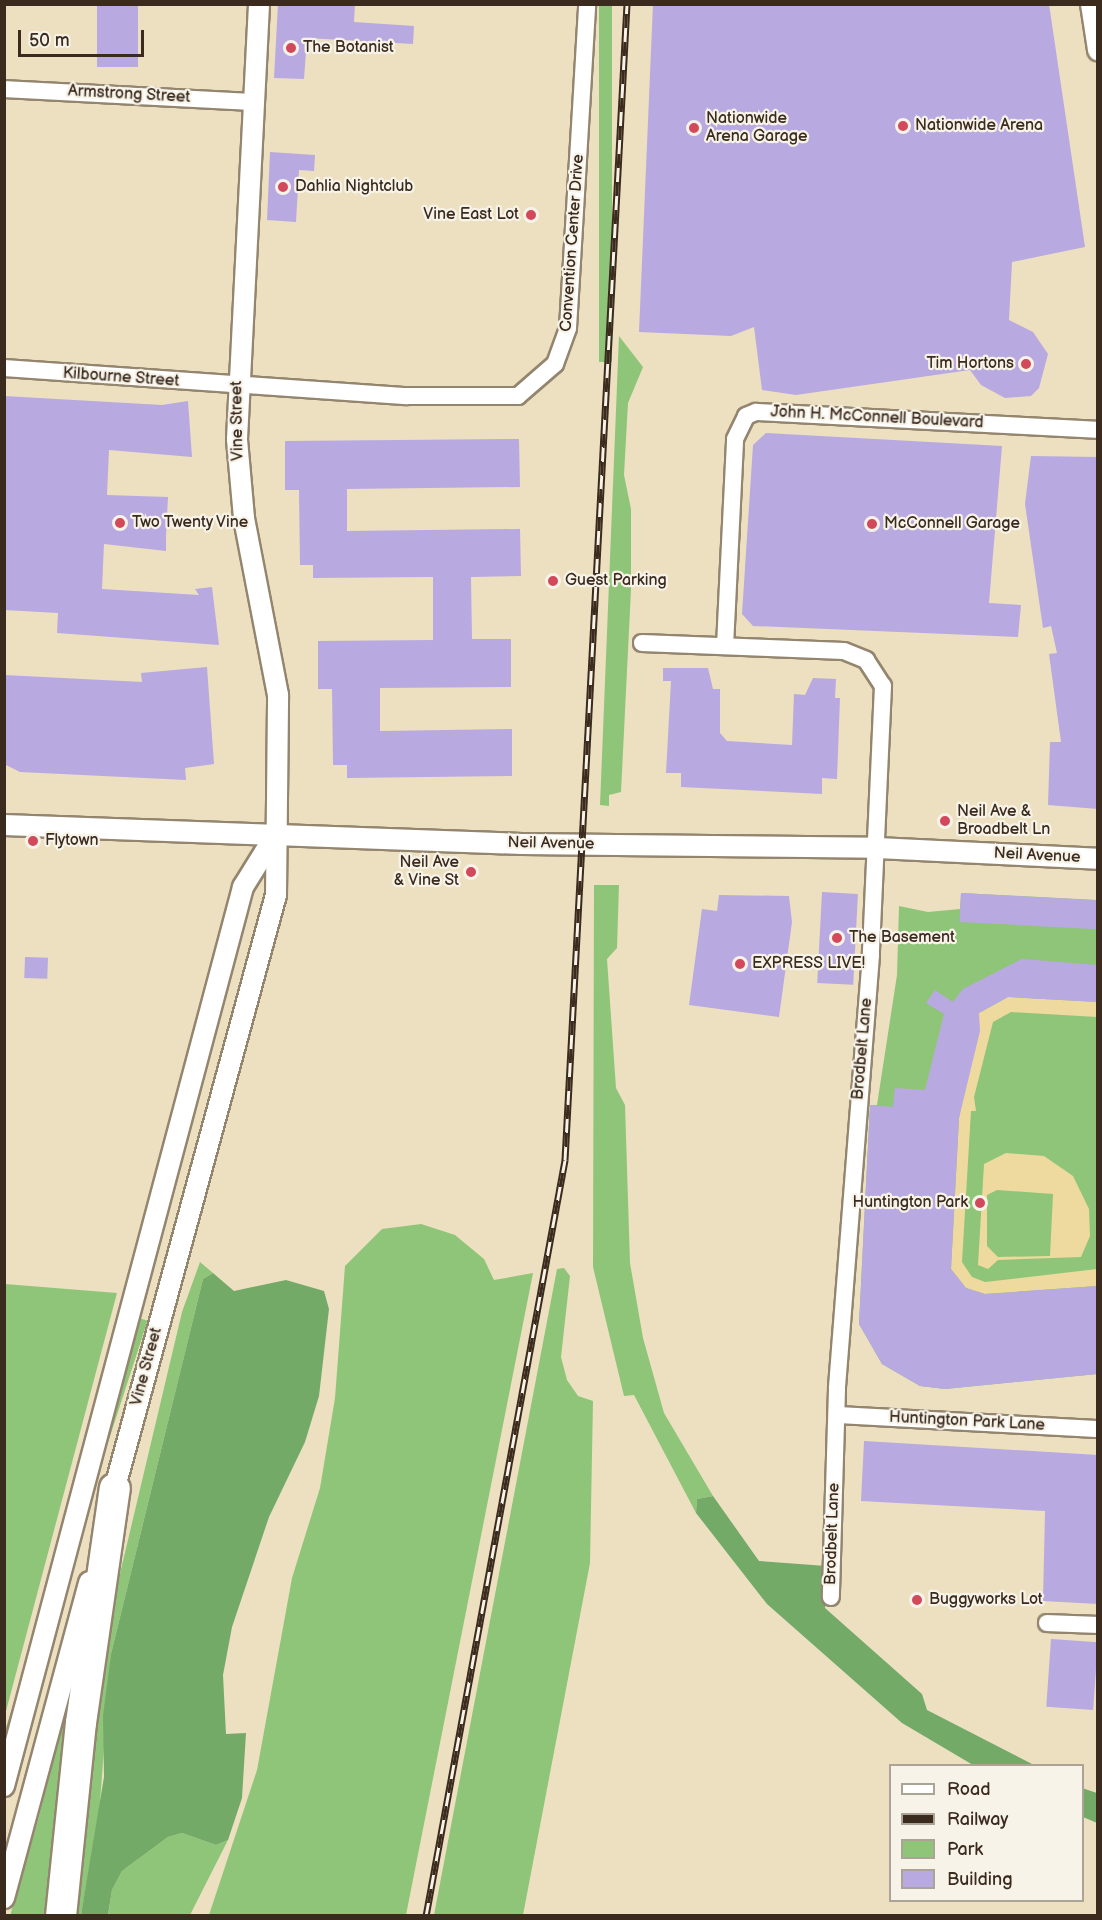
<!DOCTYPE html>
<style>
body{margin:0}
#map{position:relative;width:1102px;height:1920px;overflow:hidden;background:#ece0c0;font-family:"Balsamiq Sans",sans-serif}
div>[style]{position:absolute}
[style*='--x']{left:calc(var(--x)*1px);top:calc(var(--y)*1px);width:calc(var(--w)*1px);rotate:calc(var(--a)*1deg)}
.green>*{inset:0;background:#8fc578;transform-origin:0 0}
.forest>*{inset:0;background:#73aa68}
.sand>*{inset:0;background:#eeda9e}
.building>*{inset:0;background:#b8a9e0;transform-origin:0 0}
.roads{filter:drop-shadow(2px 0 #94856f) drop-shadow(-2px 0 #94856f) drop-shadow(0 2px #94856f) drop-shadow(0 -2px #94856f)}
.minor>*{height:16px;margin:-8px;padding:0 8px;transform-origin:8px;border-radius:8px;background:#fff}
.tertiary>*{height:20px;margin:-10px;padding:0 10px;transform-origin:10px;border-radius:10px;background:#fff}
.motorway>*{height:30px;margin:-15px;padding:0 15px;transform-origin:15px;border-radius:15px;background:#fff}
.rail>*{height:7px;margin-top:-3.5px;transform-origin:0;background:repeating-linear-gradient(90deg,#f7f3e8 0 14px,#3b2a1e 0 28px);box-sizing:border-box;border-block:2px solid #3b2a1e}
.dots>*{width:16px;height:16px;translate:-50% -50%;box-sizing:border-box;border:3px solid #f7f3e8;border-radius:50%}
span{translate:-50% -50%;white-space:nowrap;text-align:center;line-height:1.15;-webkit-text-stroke:4.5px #f7f3e8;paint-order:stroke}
.poi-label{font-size:16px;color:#3b2a1e}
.left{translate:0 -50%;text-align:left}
.right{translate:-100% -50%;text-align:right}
.street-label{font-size:16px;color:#3b2a1e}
.frame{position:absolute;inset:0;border:6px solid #3b2a1e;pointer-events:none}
.legend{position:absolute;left:889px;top:1764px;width:195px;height:138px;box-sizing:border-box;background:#f7f3e8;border:2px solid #aca397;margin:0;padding:8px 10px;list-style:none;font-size:18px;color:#3b2a1e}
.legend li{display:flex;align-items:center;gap:12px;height:30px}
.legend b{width:30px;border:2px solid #aca397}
.scale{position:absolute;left:18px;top:30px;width:126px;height:27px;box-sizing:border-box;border:3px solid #3b2a1e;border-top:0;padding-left:8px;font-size:18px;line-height:21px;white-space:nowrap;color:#3b2a1e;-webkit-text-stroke:4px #f7f3e8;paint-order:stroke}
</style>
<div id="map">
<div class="green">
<i style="left:599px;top:5px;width:13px;height:357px"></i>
<i style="clip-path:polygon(619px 336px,643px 367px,628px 403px,624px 475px,631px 509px,631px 590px,621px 792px,609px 795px,609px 806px,600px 805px)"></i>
<i style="clip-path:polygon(594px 885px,619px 885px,617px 948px,607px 959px,616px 1088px,625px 1105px,630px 1263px,643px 1338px,664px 1413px,713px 1496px,697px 1499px,696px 1513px,634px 1395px,624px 1396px,593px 1267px)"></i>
<i style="clip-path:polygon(961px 893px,1097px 900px,1097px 1374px,945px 1389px,920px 1386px,882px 1364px,859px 1324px,870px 1105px,877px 1105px,897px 975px,899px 906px,928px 912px,960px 909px)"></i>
<i style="clip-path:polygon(421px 1224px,455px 1235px,484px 1259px,494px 1280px,533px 1273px,406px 1915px,209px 1915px,257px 1770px,292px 1578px,320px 1488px,335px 1398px,345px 1266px,382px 1229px)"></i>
<i style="clip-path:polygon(200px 1262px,213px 1273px,203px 1279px,111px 1654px,99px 1816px,81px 1915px,71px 1916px,105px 1637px,182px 1312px)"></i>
<i style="clip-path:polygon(564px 1268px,570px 1276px,561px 1357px,567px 1380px,578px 1396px,593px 1401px,590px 1563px,523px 1915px,434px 1915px,557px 1269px)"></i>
<i style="clip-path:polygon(5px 1284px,117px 1293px,5px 1715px,4px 1284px)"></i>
<i style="left:139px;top:1318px;width:9px;height:523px;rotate:18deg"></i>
<i style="clip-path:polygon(75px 1676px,50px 1915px,10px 1916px,39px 1816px)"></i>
<i style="clip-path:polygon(182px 1833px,216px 1845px,228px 1840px,190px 1915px,108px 1916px,112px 1890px,122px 1871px,168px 1837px)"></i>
</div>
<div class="forest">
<i style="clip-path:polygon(213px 1273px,234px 1291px,286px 1280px,324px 1291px,329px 1309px,319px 1396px,305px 1442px,269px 1517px,232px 1627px,223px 1675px,226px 1734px,246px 1733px,242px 1798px,228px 1840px,216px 1845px,182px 1833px,168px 1837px,122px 1871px,112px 1890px,108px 1915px,81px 1915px,104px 1777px,103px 1716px,111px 1654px,203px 1279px)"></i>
<i style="clip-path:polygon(713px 1496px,759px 1561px,826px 1566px,825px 1608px,922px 1694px,927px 1710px,1034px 1765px,973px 1765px,902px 1723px,767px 1604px,696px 1513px,697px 1499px)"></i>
<i style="clip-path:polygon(1082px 1788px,1097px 1793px,1097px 1823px,1083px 1817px)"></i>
</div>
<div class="sand">
<i style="clip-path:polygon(1008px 997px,1097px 1002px,1097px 1017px,1011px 1012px,993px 1022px,974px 1097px,976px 1111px,971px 1111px,962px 1262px,972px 1277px,985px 1282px,1097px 1269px,1097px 1286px,985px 1294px,966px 1288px,951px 1269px,959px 1118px,979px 1013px)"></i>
<i style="clip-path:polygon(evenodd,1006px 1153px,1044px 1156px,1073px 1176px,1089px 1209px,1090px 1236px,1081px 1257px,998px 1260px,988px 1269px,978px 1265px,984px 1164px,1006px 1153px,997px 1190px,1053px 1194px,1050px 1256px,998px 1257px,987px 1246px,987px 1195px,997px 1190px)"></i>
</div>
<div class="building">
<i style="left:97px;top:4px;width:41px;height:63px"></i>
<i style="clip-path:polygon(278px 4px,355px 4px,354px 22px,414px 26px,413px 44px,307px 38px,304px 79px,274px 78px)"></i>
<i style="clip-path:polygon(653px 4px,1049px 4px,1085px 247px,1012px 262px,1009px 320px,1033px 332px,1048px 354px,1039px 388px,1031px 396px,1005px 398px,981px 385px,970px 370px,796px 395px,762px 390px,754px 327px,731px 336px,639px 332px)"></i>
<i style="clip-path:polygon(270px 152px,315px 155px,314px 171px,299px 170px,296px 222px,267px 220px)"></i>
<i style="clip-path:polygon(4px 396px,162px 405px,188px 401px,192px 457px,109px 450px,107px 495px,168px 497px,166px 536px,166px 551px,104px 544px,102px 589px,199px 595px,195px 589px,212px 587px,219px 645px,57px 633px,58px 613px,4px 610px)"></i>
<i style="clip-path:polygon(766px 433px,1002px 446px,989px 603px,1021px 605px,1018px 637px,753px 626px,742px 614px,753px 445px)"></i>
<i style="clip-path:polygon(519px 439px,520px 487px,347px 489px,347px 531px,520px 529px,521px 576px,471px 577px,472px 639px,511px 639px,511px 687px,380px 688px,380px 731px,512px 729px,512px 776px,347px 778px,347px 765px,333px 765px,332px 689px,318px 689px,318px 641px,433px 640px,433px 577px,313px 578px,313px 565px,300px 565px,299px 490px,285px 490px,285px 441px)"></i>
<i style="clip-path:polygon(1031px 456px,1098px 457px,1098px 809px,1048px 805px,1050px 742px,1061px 742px,1049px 654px,1057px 653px,1051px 626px,1043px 628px,1025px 504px)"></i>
<i style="clip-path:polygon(207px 667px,214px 764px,185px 768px,186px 780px,20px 772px,4px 764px,4px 675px,142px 682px,141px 673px)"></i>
<i style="clip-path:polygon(663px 668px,708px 668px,713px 689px,720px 689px,720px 733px,727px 741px,792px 745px,794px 694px,805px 695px,813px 678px,836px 679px,835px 698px,840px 698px,837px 779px,822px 778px,822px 794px,681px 787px,681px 773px,666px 773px,671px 681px,663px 681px)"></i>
<i style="left:822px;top:892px;width:36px;height:91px;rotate:3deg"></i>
<i style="left:961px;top:893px;width:137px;height:29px;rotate:3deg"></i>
<i style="clip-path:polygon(719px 895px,789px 896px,792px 922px,779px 1017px,689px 1005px,702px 909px,717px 911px)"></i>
<i style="left:25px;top:957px;width:23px;height:21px;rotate:2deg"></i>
<i style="clip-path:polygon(1022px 959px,1098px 965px,1098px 1002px,1008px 997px,979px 1013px,980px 1031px,959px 1118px,951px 1269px,966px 1288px,985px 1294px,1098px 1286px,1098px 1374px,945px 1389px,920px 1386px,882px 1364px,859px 1324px,870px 1105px,893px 1107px,895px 1088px,925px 1090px,944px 1014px,926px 1003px,935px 990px,953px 1002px,963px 989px)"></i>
<i style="clip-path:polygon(864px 1441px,1098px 1455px,1098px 1604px,1043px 1601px,1045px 1511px,861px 1501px)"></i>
<i style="left:1051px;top:1639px;width:47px;height:68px;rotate:4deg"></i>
</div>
<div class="roads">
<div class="minor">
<i style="--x:4;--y:89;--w:250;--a:3"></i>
<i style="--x:4;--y:368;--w:404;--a:4"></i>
<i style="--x:407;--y:396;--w:111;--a:0"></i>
<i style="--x:518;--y:396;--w:49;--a:-40.9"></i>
<i style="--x:555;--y:364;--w:38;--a:-70"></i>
<i style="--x:568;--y:328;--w:325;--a:-86.6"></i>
<i style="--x:642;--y:643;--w:202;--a:2.3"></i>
<i style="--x:844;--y:651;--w:24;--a:22"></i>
<i style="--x:866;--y:660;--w:31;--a:57"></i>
<i style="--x:883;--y:686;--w:269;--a:92.6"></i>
<i style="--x:871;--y:955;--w:435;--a:94.5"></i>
<i style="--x:837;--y:1389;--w:208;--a:91.7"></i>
<i style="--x:725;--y:646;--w:207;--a:-87.2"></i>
<i style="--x:735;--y:439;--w:25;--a:-64"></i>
<i style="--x:746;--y:416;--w:11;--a:-22"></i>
<i style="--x:756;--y:412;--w:342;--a:3"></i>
<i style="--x:837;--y:1415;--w:261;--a:3.1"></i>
<i style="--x:1047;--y:1623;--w:51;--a:2.2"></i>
</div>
<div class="tertiary">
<i style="--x:1091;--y:4;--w:47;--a:81.3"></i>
<i style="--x:4;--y:825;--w:518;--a:2.1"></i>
<i style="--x:522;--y:844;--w:355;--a:0.6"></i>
<i style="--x:877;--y:848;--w:221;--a:2.8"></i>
<i style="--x:112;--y:1498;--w:625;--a:-74.79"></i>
<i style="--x:276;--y:895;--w:200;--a:-89.4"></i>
<i style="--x:278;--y:695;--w:180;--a:-100.9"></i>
<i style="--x:244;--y:518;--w:79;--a:-95.1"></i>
<i style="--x:237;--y:439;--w:436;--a:-87.1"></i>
<i style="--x:4;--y:1786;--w:930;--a:-75.11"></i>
<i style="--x:243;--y:887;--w:62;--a:-58.1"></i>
<i style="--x:4;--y:1898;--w:327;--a:-74.9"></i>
</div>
<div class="motorway">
<i style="--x:61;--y:1916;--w:194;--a:-84.1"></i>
<i style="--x:81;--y:1723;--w:237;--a:-81.8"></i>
</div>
</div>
<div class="rail">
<i style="--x:426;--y:1916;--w:769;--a:-79.58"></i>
<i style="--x:565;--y:1160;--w:1158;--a:-86.93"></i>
</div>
<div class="dots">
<i style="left:291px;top:48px;background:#d1495b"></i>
<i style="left:903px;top:126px;background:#d1495b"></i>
<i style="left:694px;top:128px;background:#d1495b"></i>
<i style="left:283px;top:187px;background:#d1495b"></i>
<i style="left:531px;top:215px;background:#d1495b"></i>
<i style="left:1026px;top:364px;background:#d1495b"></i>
<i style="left:120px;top:523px;background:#d1495b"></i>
<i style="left:872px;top:524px;background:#d1495b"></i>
<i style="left:553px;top:581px;background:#d1495b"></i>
<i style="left:945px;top:821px;background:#d1495b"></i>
<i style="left:33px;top:841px;background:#d1495b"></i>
<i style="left:471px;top:872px;background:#d1495b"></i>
<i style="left:837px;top:938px;background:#d1495b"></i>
<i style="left:740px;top:964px;background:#d1495b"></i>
<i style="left:980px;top:1203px;background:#d1495b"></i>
<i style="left:917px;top:1600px;background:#d1495b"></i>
</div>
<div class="poi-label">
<span class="left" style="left:303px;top:48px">The Botanist</span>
<span class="left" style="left:706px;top:128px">Nationwide<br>Arena Garage</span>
<span class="left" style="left:915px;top:126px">Nationwide Arena</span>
<span class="left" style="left:295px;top:187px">Dahlia Nightclub</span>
<span class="right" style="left:519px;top:215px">Vine East Lot</span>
<span class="right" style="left:1014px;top:364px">Tim Hortons</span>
<span class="left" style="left:132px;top:523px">Two Twenty Vine</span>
<span class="left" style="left:884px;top:524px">McConnell Garage</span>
<span class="left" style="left:565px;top:581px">Guest Parking</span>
<span class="left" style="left:957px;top:821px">Neil Ave &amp;<br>Broadbelt Ln</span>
<span class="left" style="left:45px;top:841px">Flytown</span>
<span class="right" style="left:459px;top:872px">Neil Ave<br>&amp; Vine St</span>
<span class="left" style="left:849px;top:938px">The Basement</span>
<span class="left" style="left:752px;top:964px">EXPRESS LIVE!</span>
<span class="right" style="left:968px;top:1203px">Huntington Park</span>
<span class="left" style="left:929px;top:1600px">Buggyworks Lot</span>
</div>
<div class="street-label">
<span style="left:129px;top:95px;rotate:3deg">Armstrong Street</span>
<span style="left:573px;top:243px;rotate:-86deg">Convention Center Drive</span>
<span style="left:121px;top:378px;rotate:4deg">Kilbourne Street</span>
<span style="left:877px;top:418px;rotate:3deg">John H. McConnell Boulevard</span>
<span style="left:238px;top:421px;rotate:-91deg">Vine Street</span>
<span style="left:551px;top:844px;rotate:1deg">Neil Avenue</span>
<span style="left:1037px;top:856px;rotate:3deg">Neil Avenue</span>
<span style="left:863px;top:1049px;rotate:-85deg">Brodbelt Lane</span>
<span style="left:147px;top:1367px;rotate:-75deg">Vine Street</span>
<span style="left:967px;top:1422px;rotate:3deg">Huntington Park Lane</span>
<span style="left:833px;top:1534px;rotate:-88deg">Brodbelt Lane</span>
</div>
<div class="frame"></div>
<ul class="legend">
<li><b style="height:8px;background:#fff"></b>Road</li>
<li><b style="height:8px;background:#3b2a1e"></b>Railway</li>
<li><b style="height:16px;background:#8fc578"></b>Park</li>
<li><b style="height:16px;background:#b8a9e0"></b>Building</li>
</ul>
<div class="scale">50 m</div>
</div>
